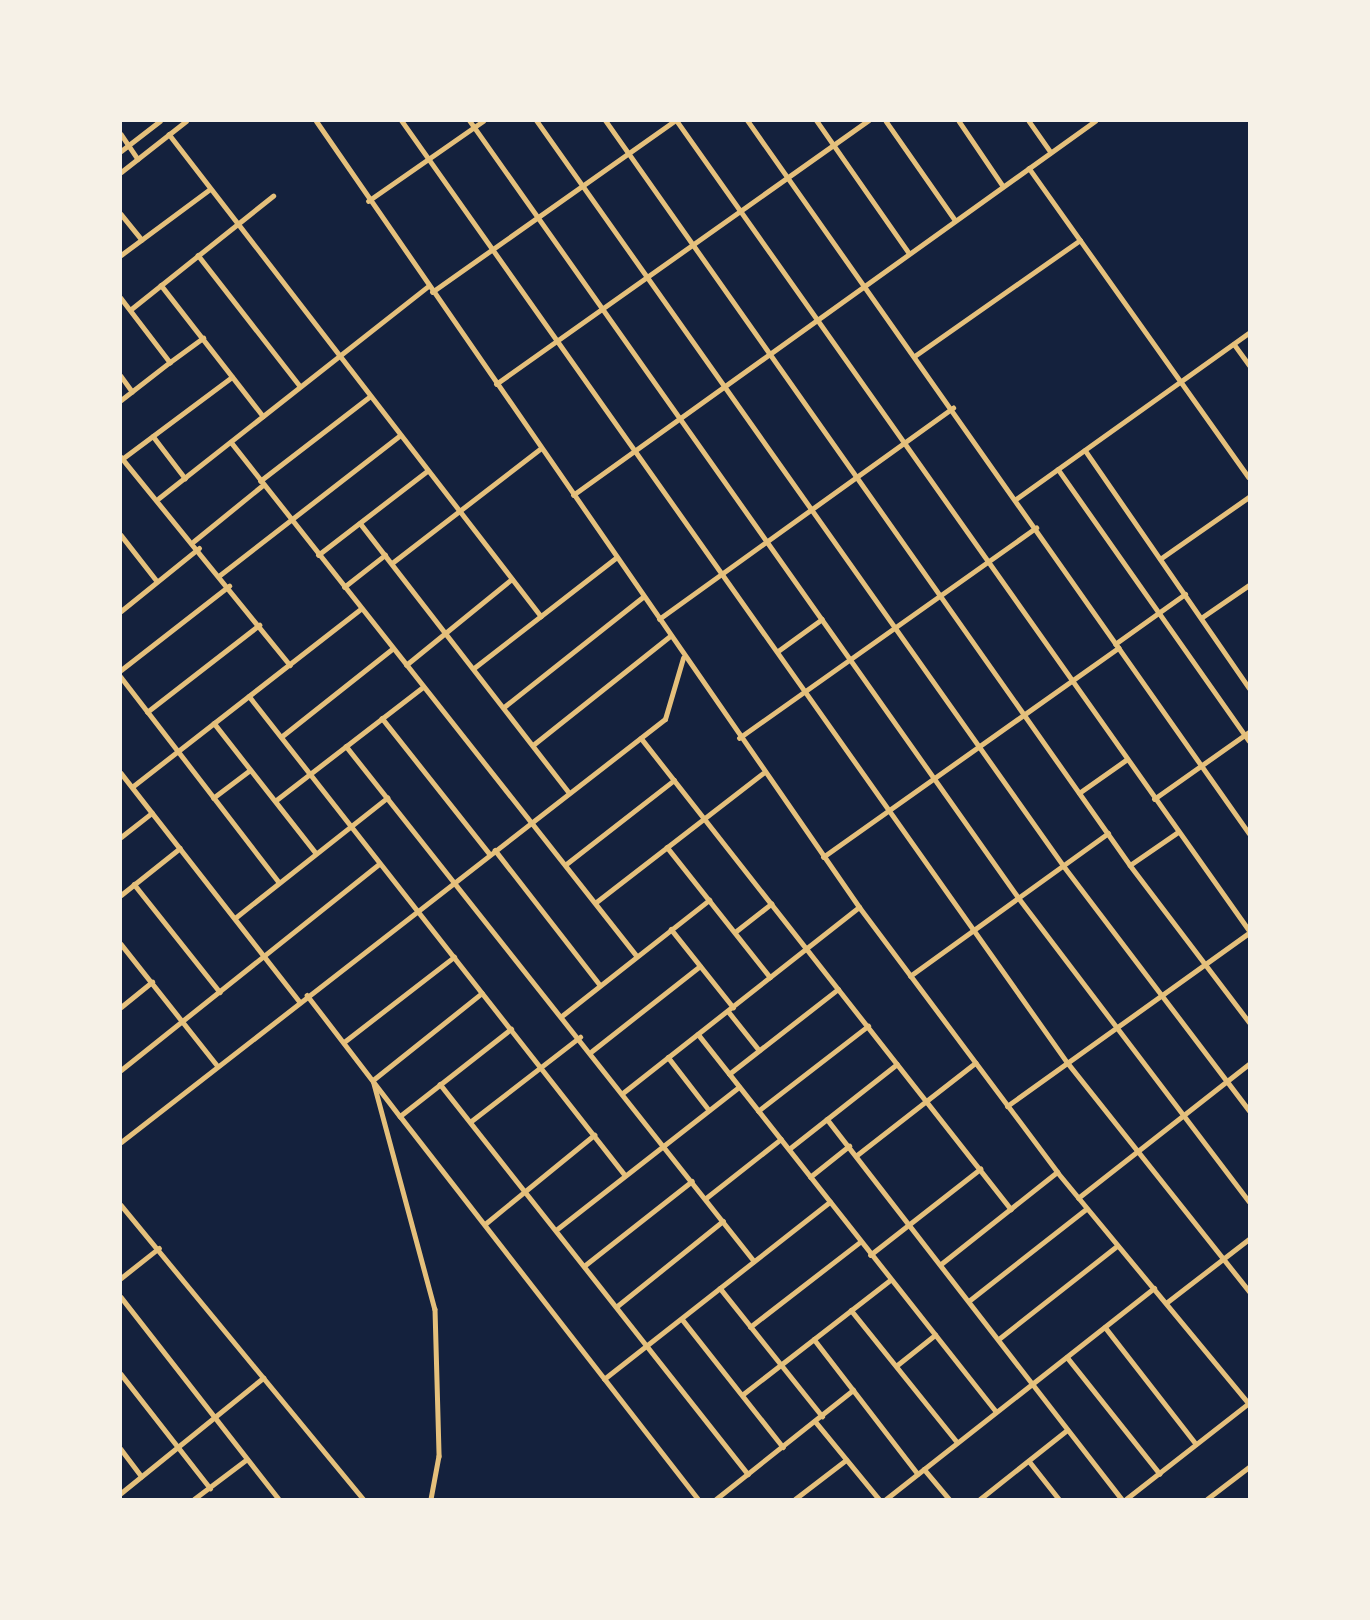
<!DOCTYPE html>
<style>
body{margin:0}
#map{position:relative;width:1370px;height:1620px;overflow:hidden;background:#14213d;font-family:Lora,serif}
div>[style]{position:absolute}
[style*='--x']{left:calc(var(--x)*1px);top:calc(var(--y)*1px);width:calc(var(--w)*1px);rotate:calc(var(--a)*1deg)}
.minor>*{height:4.5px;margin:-2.25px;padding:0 2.25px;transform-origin:2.25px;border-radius:2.25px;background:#e5c07b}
.tertiary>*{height:5px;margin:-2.5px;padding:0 2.5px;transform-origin:2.5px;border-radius:2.5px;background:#e5c07b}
span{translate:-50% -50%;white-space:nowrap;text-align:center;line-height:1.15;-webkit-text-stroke:7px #f6f1e7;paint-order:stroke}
.frame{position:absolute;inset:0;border:122px solid #f6f1e7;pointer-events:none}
</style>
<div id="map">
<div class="minor">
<i style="--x:402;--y:121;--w:1152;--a:54.75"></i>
<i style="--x:1067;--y:1062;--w:293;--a:51.5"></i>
<i style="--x:470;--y:121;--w:950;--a:54.77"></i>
<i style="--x:1018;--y:897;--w:382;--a:52.8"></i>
<i style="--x:537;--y:121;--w:911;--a:54.74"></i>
<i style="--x:1063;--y:865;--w:308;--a:52.8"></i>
<i style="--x:606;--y:121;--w:910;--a:54.84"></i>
<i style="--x:1130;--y:865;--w:197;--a:52.8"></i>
<i style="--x:677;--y:121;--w:991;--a:54.74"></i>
<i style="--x:748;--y:121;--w:871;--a:54.87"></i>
<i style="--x:817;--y:121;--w:161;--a:55.1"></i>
<i style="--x:886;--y:121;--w:121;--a:55.1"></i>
<i style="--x:959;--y:121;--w:78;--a:55.9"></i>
<i style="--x:1029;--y:121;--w:38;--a:55"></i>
<i style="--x:121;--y:134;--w:30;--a:56"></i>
<i style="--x:169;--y:134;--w:609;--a:52.34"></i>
<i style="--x:121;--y:151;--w:49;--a:-37.6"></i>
<i style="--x:1029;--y:168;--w:379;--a:54.6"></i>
<i style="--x:368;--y:201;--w:140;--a:-34.8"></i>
<i style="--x:121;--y:214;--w:33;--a:51"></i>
<i style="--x:121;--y:255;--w:109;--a:-36.5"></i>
<i style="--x:198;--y:255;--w:166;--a:52.1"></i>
<i style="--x:161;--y:285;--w:166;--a:52.1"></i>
<i style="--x:432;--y:292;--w:296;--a:-35.2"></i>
<i style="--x:121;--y:298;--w:81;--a:52.6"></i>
<i style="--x:170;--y:362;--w:41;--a:-36"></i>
<i style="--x:130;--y:310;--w:183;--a:-38.6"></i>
<i style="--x:1234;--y:344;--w:26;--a:54"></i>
<i style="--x:916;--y:355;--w:200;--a:-35"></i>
<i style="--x:121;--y:376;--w:19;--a:54"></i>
<i style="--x:496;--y:384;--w:456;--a:-35.3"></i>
<i style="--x:121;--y:400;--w:62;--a:-37.8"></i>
<i style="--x:153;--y:436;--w:53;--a:52.7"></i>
<i style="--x:231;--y:442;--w:655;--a:51.7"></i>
<i style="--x:1085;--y:450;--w:289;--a:55.4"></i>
<i style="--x:121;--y:457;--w:268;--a:50.9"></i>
<i style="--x:122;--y:459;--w:137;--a:-36.7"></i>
<i style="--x:1058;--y:469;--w:332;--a:54.9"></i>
<i style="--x:260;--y:481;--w:138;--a:-37.6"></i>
<i style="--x:573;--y:495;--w:642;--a:-35.62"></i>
<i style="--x:159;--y:498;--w:342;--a:-38.2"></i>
<i style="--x:1016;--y:499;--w:286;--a:-35.5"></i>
<i style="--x:360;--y:523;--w:341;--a:52.2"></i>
<i style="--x:121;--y:535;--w:58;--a:52"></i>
<i style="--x:194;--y:541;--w:89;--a:-39.1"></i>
<i style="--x:318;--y:555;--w:138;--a:-37.6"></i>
<i style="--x:1160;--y:559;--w:108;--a:-34.9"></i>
<i style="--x:392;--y:563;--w:187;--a:-37.6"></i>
<i style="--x:220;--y:575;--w:227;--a:-37.8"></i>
<i style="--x:344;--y:587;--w:52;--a:-38"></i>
<i style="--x:121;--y:611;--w:100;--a:-38.9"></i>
<i style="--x:1201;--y:618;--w:58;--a:-34.5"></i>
<i style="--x:659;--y:619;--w:362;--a:-35.7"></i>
<i style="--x:1115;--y:644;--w:86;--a:-35.5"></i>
<i style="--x:778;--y:651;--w:54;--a:-36"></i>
<i style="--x:406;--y:665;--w:136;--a:-39.1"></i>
<i style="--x:474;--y:668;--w:180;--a:-37.8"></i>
<i style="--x:121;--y:670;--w:137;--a:-37.9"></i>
<i style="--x:121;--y:677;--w:259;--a:52.4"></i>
<i style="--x:249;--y:696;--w:609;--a:51.87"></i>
<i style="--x:504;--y:707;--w:177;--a:-38.4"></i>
<i style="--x:147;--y:712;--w:142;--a:-37.8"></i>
<i style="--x:382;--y:718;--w:172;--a:51.6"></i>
<i style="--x:214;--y:723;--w:165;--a:51.9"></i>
<i style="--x:281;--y:737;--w:142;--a:-38.4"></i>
<i style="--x:641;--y:738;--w:599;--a:51.85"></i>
<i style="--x:739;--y:738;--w:364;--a:-35.3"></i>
<i style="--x:533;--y:745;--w:175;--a:-38.5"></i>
<i style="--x:346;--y:746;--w:657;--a:51.61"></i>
<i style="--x:121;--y:773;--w:289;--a:52"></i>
<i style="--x:132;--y:787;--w:290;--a:-37.9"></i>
<i style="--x:1079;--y:793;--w:57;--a:-35.1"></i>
<i style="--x:213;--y:798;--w:46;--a:-37.1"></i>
<i style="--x:1154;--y:799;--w:116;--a:-35.2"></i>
<i style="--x:275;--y:801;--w:187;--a:-37.6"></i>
<i style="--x:121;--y:837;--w:39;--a:-38"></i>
<i style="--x:667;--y:847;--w:166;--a:51.6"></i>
<i style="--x:495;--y:850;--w:171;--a:52.1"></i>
<i style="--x:823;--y:857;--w:362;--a:-35.3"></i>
<i style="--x:565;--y:865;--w:138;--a:-37.9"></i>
<i style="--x:1130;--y:865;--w:58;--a:-34.5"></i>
<i style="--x:134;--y:884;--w:138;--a:51.5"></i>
<i style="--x:121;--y:895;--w:75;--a:-38.5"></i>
<i style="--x:595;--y:903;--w:212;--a:-37.7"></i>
<i style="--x:235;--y:918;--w:194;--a:-38.3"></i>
<i style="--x:671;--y:929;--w:100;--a:51.5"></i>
<i style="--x:735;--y:932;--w:46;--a:-37.9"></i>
<i style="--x:121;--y:944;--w:154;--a:51.6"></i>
<i style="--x:910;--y:976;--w:244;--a:-35.8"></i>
<i style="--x:307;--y:995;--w:153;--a:52.5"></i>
<i style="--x:400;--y:1116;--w:141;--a:-38.1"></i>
<i style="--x:121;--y:1007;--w:40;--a:-39"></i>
<i style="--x:728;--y:1011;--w:50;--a:51.5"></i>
<i style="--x:563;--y:1015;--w:186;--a:-38.2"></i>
<i style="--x:698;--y:1034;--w:481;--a:51.7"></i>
<i style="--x:344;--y:1042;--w:139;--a:-37.7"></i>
<i style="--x:592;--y:1051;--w:137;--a:-38.2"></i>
<i style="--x:668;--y:1057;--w:67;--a:52.3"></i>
<i style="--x:121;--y:1070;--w:330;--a:-38.6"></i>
<i style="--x:729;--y:1074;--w:138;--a:-37.9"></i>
<i style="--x:373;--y:1080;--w:237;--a:74.9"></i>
<i style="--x:435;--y:1309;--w:147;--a:88.4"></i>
<i style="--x:439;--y:1456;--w:44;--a:100.5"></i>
<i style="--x:373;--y:1080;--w:139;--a:-38.6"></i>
<i style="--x:440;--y:1084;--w:497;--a:51.7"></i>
<i style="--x:624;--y:1092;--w:299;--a:-38.2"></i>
<i style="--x:758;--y:1111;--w:139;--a:-37.7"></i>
<i style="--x:400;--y:1116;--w:485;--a:52.1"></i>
<i style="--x:827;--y:1119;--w:481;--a:52.2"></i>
<i style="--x:470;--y:1122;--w:139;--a:-37.7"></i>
<i style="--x:789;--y:1149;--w:137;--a:-38.2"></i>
<i style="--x:857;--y:1155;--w:150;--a:-37.9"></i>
<i style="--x:810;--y:1177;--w:50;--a:-38.5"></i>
<i style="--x:706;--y:1198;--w:95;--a:-38.2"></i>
<i style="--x:1078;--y:1198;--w:217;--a:-38.1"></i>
<i style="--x:121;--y:1205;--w:381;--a:50.5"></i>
<i style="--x:485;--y:1224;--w:141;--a:-39.2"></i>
<i style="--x:556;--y:1230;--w:232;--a:-38"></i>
<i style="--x:870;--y:1255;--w:140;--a:-38"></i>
<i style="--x:941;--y:1264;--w:148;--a:-38.4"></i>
<i style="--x:584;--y:1266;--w:137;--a:-38.2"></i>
<i style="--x:121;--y:1278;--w:48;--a:-38.3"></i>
<i style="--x:720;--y:1288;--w:164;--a:51.4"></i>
<i style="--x:121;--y:1297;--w:256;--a:52"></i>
<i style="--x:970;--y:1300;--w:147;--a:-38.1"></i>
<i style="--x:1166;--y:1303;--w:105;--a:-37.6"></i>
<i style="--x:616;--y:1307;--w:137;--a:-38.8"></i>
<i style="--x:851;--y:1310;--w:169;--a:51.2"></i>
<i style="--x:682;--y:1319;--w:163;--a:51.7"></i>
<i style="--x:750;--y:1327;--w:139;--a:-37.7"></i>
<i style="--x:1105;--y:1327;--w:148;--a:52.1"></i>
<i style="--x:1000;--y:1338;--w:149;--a:-38.2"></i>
<i style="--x:814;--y:1339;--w:170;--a:52.4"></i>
<i style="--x:1067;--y:1357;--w:149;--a:51.5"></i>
<i style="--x:896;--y:1366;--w:50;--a:-38.5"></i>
<i style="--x:121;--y:1374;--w:145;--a:52"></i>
<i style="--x:604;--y:1379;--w:287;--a:-38.1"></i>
<i style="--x:742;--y:1395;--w:187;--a:-37.8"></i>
<i style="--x:815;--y:1421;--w:101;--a:50.6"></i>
<i style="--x:121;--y:1449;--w:34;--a:53"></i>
<i style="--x:1029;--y:1461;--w:48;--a:51.7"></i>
<i style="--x:924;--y:1469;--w:39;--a:50"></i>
<i style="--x:121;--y:1493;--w:183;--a:-39"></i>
<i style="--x:194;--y:1499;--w:66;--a:-37"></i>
<i style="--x:716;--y:1499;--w:175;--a:-38.5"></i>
<i style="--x:795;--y:1499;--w:64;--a:-37.4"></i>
<i style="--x:886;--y:1499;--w:341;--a:-38.2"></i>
<i style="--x:980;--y:1499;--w:111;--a:-38.4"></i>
<i style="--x:1126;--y:1499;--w:156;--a:-38"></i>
<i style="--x:1207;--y:1499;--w:53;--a:-37.3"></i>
</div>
<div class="tertiary">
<i style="--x:316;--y:121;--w:955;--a:55.36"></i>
<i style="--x:859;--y:907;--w:331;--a:53.2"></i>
<i style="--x:1057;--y:1172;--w:301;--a:50.4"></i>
<i style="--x:121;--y:172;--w:83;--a:-38.1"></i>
<i style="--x:1007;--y:1106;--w:297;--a:-35.6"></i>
<i style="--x:121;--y:1142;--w:689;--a:-37.87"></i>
<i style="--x:665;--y:719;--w:64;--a:-73.6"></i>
</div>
<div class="frame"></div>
</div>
